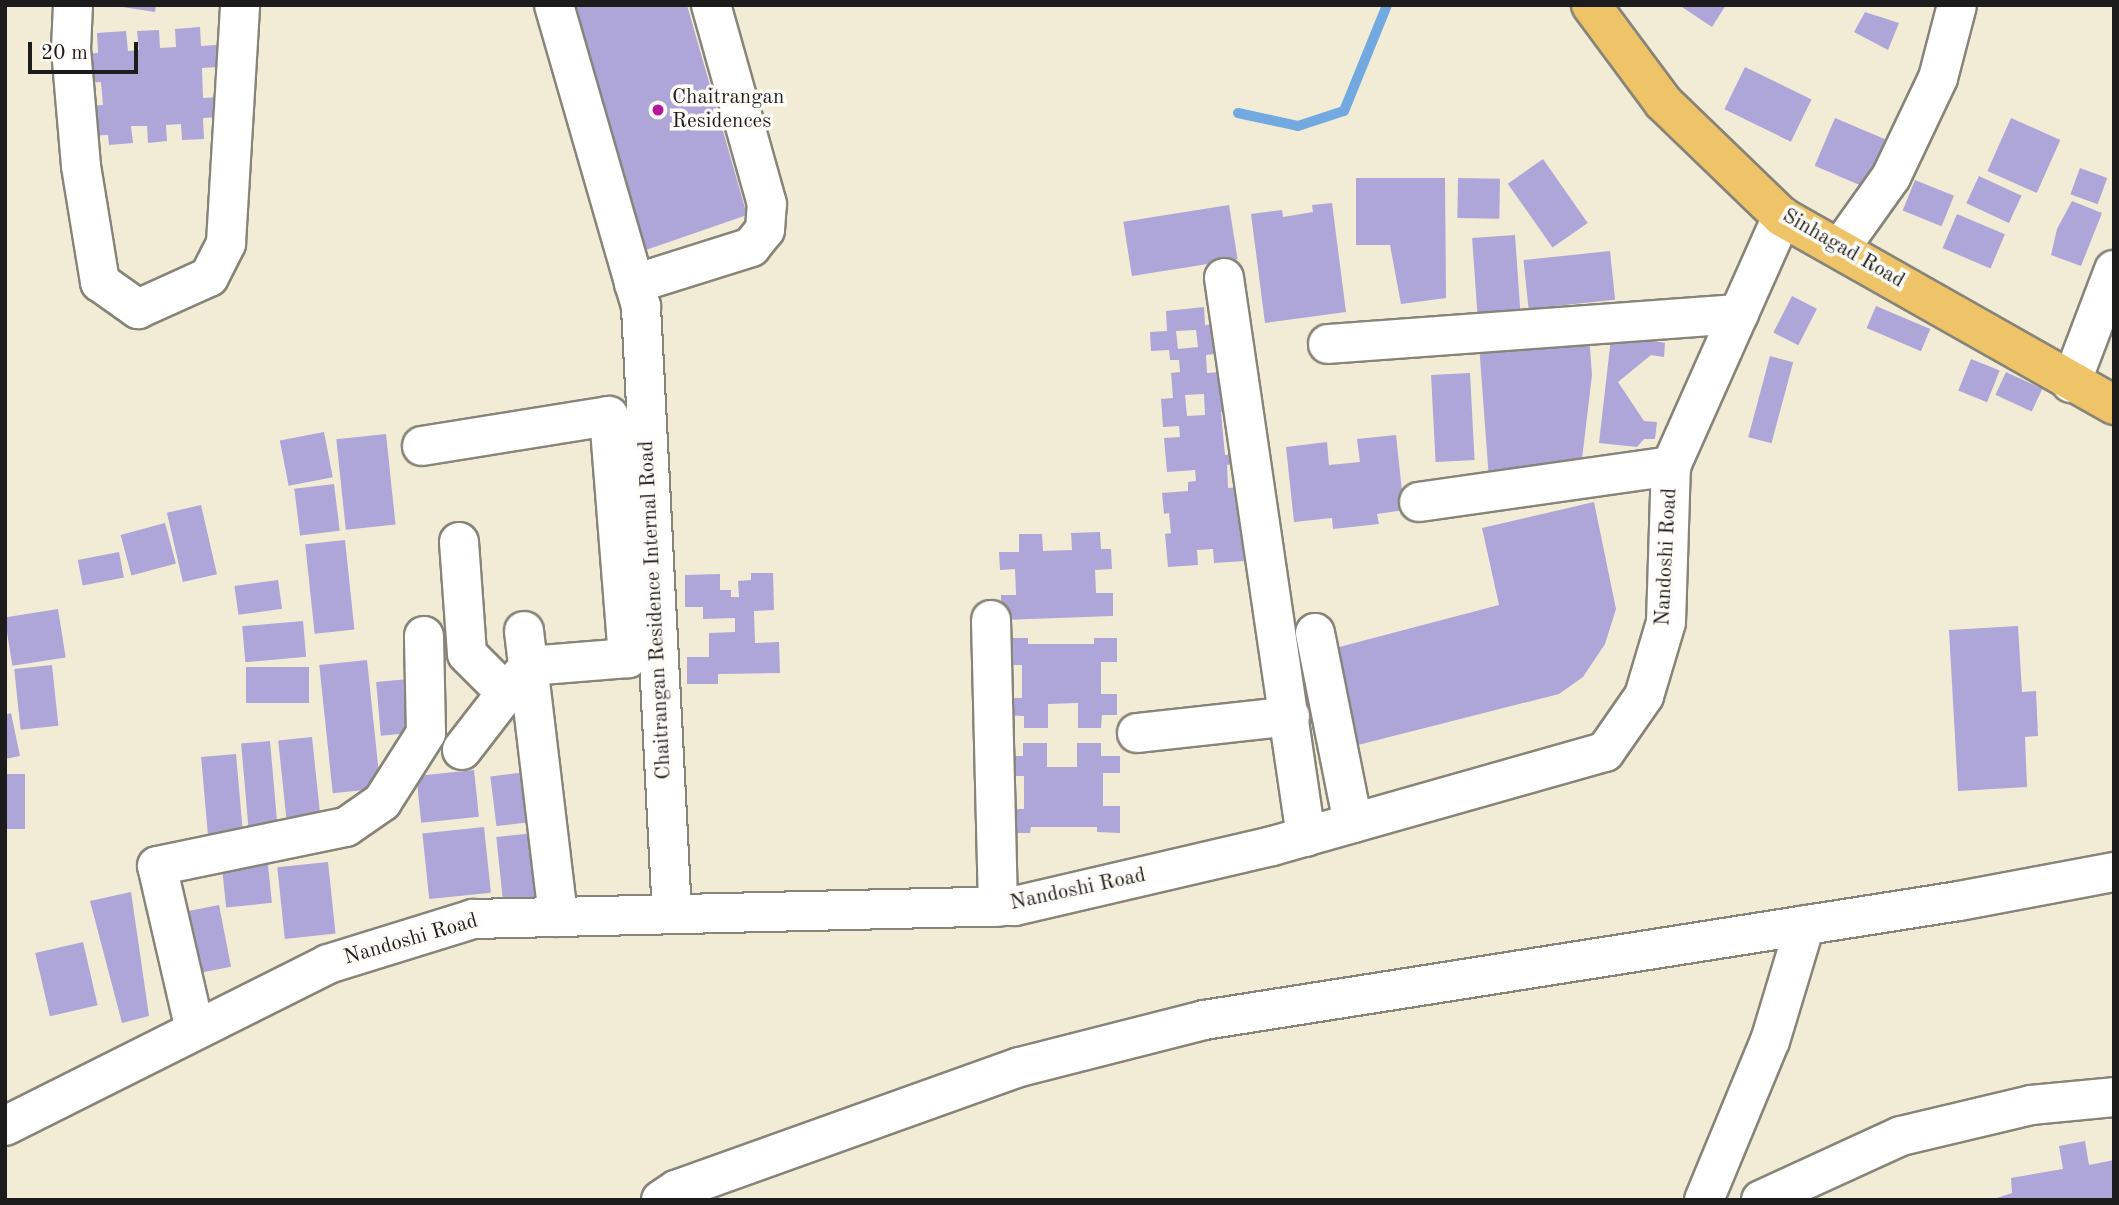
<!DOCTYPE html>
<style>
body{margin:0}
#map{position:relative;width:2119px;height:1205px;overflow:hidden;background:#f2ecd6;font-family:"Old Standard TT",serif}
div>[style]{position:absolute}
[style*='--x']{left:calc(var(--x)*1px);top:calc(var(--y)*1px);width:calc(var(--w)*1px);rotate:calc(var(--a)*1deg)}
.stream>*{height:10px;margin:-5px;padding:0 5px;transform-origin:5px;border-radius:5px;background:#72a9e1}
.building>*{inset:0;background:#aea5d8;transform-origin:0 0}
.roads{filter:drop-shadow(2px 0 #878479) drop-shadow(-2px 0 #878479) drop-shadow(0 2px #878479) drop-shadow(0 -2px #878479)}
.minor>*{height:38px;margin:-19px;padding:0 19px;transform-origin:19px;border-radius:19px;background:#fff}
.major>*{height:38px;margin:-19px;padding:0 19px;transform-origin:19px;border-radius:19px;background:#efc469}
.dots>*{width:19px;height:19px;translate:-50% -50%;box-sizing:border-box;border:4px solid #fdfcf7;border-radius:50%}
span{translate:-50% -50%;white-space:nowrap;text-align:center;line-height:1.15;-webkit-text-stroke:7px #fdfcf7;paint-order:stroke}
.poi-label{font-size:21px;color:#1c1c1c}
.left{translate:0 -50%;text-align:left}
.street-label{font-size:21px;color:#1c1c1c}
.frame{position:absolute;inset:0;border:7px solid #1c1c1c;pointer-events:none}
.scale{position:absolute;left:28px;top:42px;width:110px;height:32px;box-sizing:border-box;border:4px solid #1c1c1c;border-top:0;padding-left:9px;font-size:21px;line-height:24px;white-space:nowrap;color:#1c1c1c;-webkit-text-stroke:5px #fdfcf7;paint-order:stroke}
</style>
<div id="map">
<div class="stream">
<i style="--x:1238;--y:113;--w:61;--a:12.2"></i>
<i style="--x:1298;--y:126;--w:48;--a:-18.1"></i>
<i style="--x:1344;--y:111;--w:114;--a:-67.9"></i>
</div>
<div class="building">
<i style="clip-path:polygon(110px 5px,156px 5px,155px 12px)"></i>
<i style="clip-path:polygon(568px 5px,687px 5px,747px 215px,640px 252px)"></i>
<i style="clip-path:polygon(1679px 5px,1726px 5px,1712px 27px)"></i>
<i style="clip-path:polygon(1865px 12px,1899px 23px,1888px 50px,1854px 32px)"></i>
<i style="clip-path:polygon(200px 27px,201px 46px,216px 45px,218px 67px,202px 68px,203px 98px,219px 97px,220px 117px,203px 118px,204px 139px,182px 140px,181px 124px,166px 125px,167px 141px,148px 143px,147px 126px,131px 126px,133px 143px,109px 145px,108px 135px,86px 136px,84px 106px,103px 105px,101px 82px,83px 83px,81px 54px,98px 53px,97px 33px,126px 31px,128px 51px,139px 50px,137px 31px,159px 30px,160px 48px,176px 47px,175px 29px)"></i>
<i style="left:1745px;top:67px;width:74px;height:47px;rotate:26deg"></i>
<i style="left:1835px;top:118px;width:57px;height:52px;rotate:23deg"></i>
<i style="left:2011px;top:118px;width:54px;height:58px;rotate:24deg"></i>
<i style="left:1543px;top:159px;width:78px;height:43px;rotate:55deg"></i>
<i style="left:2080px;top:168px;width:29px;height:28px;rotate:20deg"></i>
<i style="left:1979px;top:176px;width:47px;height:30px;rotate:25deg"></i>
<i style="clip-path:polygon(1356px 178px,1445px 178px,1446px 298px,1401px 304px,1390px 245px,1356px 245px)"></i>
<i style="left:1458px;top:178px;width:42px;height:40px;rotate:1deg"></i>
<i style="left:1915px;top:180px;width:42px;height:33px;rotate:22deg"></i>
<i style="clip-path:polygon(2072px 201px,2102px 213px,2081px 266px,2051px 255px,2057px 229px)"></i>
<i style="clip-path:polygon(1332px 203px,1346px 312px,1265px 323px,1251px 214px,1282px 210px,1283px 217px,1313px 212px,1312px 205px)"></i>
<i style="left:1229px;top:205px;width:55px;height:107px;rotate:81deg"></i>
<i style="left:1957px;top:214px;width:52px;height:37px;rotate:23deg"></i>
<i style="left:1515px;top:235px;width:78px;height:43px;rotate:86deg"></i>
<i style="left:1610px;top:251px;width:49px;height:87px;rotate:84deg"></i>
<i style="left:1792px;top:296px;width:28px;height:41px;rotate:27deg"></i>
<i style="left:1876px;top:306px;width:59px;height:24px;rotate:23deg"></i>
<i style="clip-path:polygon(evenodd,1204px 307px,1205px 325px,1221px 324px,1222px 343px,1213px 343px,1214px 354px,1206px 355px,1207px 373px,1220px 372px,1221px 394px,1233px 393px,1234px 411px,1221px 412px,1225px 455px,1241px 453px,1242px 463px,1227px 465px,1228px 488px,1245px 487px,1240px 499px,1244px 561px,1214px 563px,1213px 549px,1197px 550px,1198px 565px,1168px 567px,1165px 534px,1171px 533px,1169px 513px,1164px 514px,1162px 493px,1188px 491px,1188px 482px,1196px 481px,1195px 470px,1167px 472px,1164px 438px,1180px 437px,1179px 426px,1163px 427px,1161px 399px,1173px 398px,1171px 373px,1180px 372px,1179px 360px,1170px 360px,1169px 350px,1151px 351px,1150px 332px,1167px 331px,1166px 311px,1204px 307px,1196px 330px,1198px 347px,1178px 349px,1176px 331px,1196px 330px,1204px 307px,1204px 394px,1205px 415px,1187px 416px,1185px 395px,1204px 394px)"></i>
<i style="clip-path:polygon(1612px 329px,1650px 333px,1655px 341px,1665px 343px,1664px 357px,1651px 355px,1618px 382px,1644px 421px,1657px 422px,1655px 439px,1644px 439px,1637px 447px,1599px 443px)"></i>
<i style="clip-path:polygon(1589px 335px,1592px 375px,1582px 459px,1515px 468px,1516px 477px,1489px 480px,1479px 344px)"></i>
<i style="left:1770px;top:356px;width:24px;height:84px;rotate:15deg"></i>
<i style="left:1971px;top:359px;width:31px;height:34px;rotate:22deg"></i>
<i style="left:2006px;top:372px;width:40px;height:25px;rotate:25deg"></i>
<i style="left:1470px;top:373px;width:87px;height:39px;rotate:87deg"></i>
<i style="left:324px;top:432px;width:46px;height:45px;rotate:79deg"></i>
<i style="left:386px;top:434px;width:91px;height:50px;rotate:84deg"></i>
<i style="clip-path:polygon(1396px 435px,1404px 510px,1377px 514px,1379px 524px,1333px 529px,1332px 518px,1294px 522px,1286px 447px,1327px 442px,1329px 465px,1360px 462px,1357px 439px)"></i>
<i style="left:334px;top:484px;width:47px;height:40px;rotate:83deg"></i>
<i style="clip-path:polygon(1594px 502px,1616px 609px,1605px 644px,1583px 677px,1559px 694px,1350px 747px,1324px 651px,1499px 605px,1482px 528px)"></i>
<i style="left:201px;top:505px;width:71px;height:35px;rotate:77deg"></i>
<i style="left:165px;top:523px;width:42px;height:46px;rotate:75deg"></i>
<i style="clip-path:polygon(1100px 532px,1101px 549px,1111px 549px,1112px 569px,1095px 570px,1096px 593px,1113px 593px,1113px 616px,1001px 620px,1001px 595px,1016px 595px,1015px 569px,1000px 570px,999px 552px,1019px 552px,1019px 534px,1042px 534px,1043px 551px,1072px 550px,1071px 533px)"></i>
<i style="left:345px;top:540px;width:90px;height:40px;rotate:84deg"></i>
<i style="left:119px;top:552px;width:26px;height:42px;rotate:79deg"></i>
<i style="clip-path:polygon(751px 573px,773px 573px,774px 610px,754px 611px,755px 643px,779px 642px,780px 673px,718px 674px,718px 684px,687px 684px,687px 657px,709px 657px,709px 633px,735px 632px,735px 618px,703px 619px,703px 607px,685px 607px,685px 575px,720px 574px,720px 590px,731px 590px,731px 597px,739px 597px,738px 581px,751px 580px)"></i>
<i style="left:278px;top:580px;width:29px;height:44px;rotate:82deg"></i>
<i style="left:58px;top:609px;width:49px;height:54px;rotate:81deg"></i>
<i style="left:303px;top:621px;width:36px;height:61px;rotate:85deg"></i>
<i style="clip-path:polygon(2018px 626px,2022px 692px,2036px 691px,2038px 736px,2025px 737px,2027px 787px,1958px 791px,1949px 630px)"></i>
<i style="clip-path:polygon(1004px 638px,1028px 638px,1028px 644px,1094px 644px,1094px 638px,1117px 638px,1117px 662px,1101px 662px,1101px 694px,1117px 694px,1117px 715px,1102px 715px,1101px 728px,1078px 728px,1078px 703px,1048px 704px,1048px 728px,1024px 728px,1024px 716px,1005px 715px,1005px 698px,1022px 698px,1022px 665px,1004px 665px)"></i>
<i style="left:367px;top:660px;width:129px;height:48px;rotate:84deg"></i>
<i style="left:52px;top:665px;width:61px;height:38px;rotate:84deg"></i>
<i style="left:246px;top:667px;width:63px;height:36px"></i>
<i style="left:409px;top:679px;width:54px;height:33px;rotate:85deg"></i>
<i style="clip-path:polygon(11px 713px,20px 756px,5px 759px,5px 715px)"></i>
<i style="left:312px;top:737px;width:83px;height:34px;rotate:84deg"></i>
<i style="left:270px;top:741px;width:84px;height:29px;rotate:85deg"></i>
<i style="clip-path:polygon(1023px 743px,1047px 743px,1047px 767px,1077px 767px,1077px 743px,1101px 743px,1101px 756px,1120px 756px,1120px 773px,1103px 773px,1103px 806px,1120px 806px,1120px 833px,1097px 832px,1097px 827px,1031px 827px,1030px 833px,1008px 833px,1007px 809px,1024px 809px,1024px 776px,1008px 776px,1007px 756px,1023px 756px)"></i>
<i style="left:236px;top:754px;width:78px;height:35px;rotate:85deg"></i>
<i style="left:474px;top:770px;width:47px;height:58px;rotate:84deg"></i>
<i style="left:535px;top:771px;width:50px;height:45px;rotate:83deg"></i>
<i style="left:5px;top:774px;width:20px;height:55px"></i>
<i style="left:484px;top:827px;width:66px;height:62px;rotate:84deg"></i>
<i style="left:544px;top:832px;width:65px;height:48px;rotate:84deg"></i>
<i style="left:267px;top:856px;width:47px;height:46px;rotate:84deg"></i>
<i style="left:328px;top:862px;width:72px;height:51px;rotate:84deg"></i>
<i style="clip-path:polygon(131px 892px,149px 1016px,122px 1023px,90px 901px)"></i>
<i style="left:219px;top:905px;width:63px;height:35px;rotate:79deg"></i>
<i style="left:83px;top:942px;width:65px;height:49px;rotate:77deg"></i>
<i style="clip-path:polygon(2085px 1141px,2089px 1165px,2114px 1160px,2114px 1200px,1991px 1200px,2012px 1193px,2011px 1178px,2063px 1169px,2059px 1146px)"></i>
</div>
<div class="roads">
<div class="minor">
<i style="--x:73;--y:5;--w:44;--a:92.6"></i>
<i style="--x:71;--y:49;--w:117;--a:85.1"></i>
<i style="--x:81;--y:166;--w:118;--a:80.7"></i>
<i style="--x:100;--y:282;--w:47;--a:35.4"></i>
<i style="--x:138;--y:309;--w:78;--a:-24.3"></i>
<i style="--x:209;--y:277;--w:38;--a:-63"></i>
<i style="--x:226;--y:243;--w:238;--a:-86.6"></i>
<i style="--x:554;--y:5;--w:314;--a:73.9"></i>
<i style="--x:641;--y:307;--w:608;--a:87.08"></i>
<i style="--x:1841;--y:247;--w:86;--a:-54.5"></i>
<i style="--x:1891;--y:177;--w:110;--a:-64.6"></i>
<i style="--x:1938;--y:78;--w:75;--a:-75.4"></i>
<i style="--x:1224;--y:278;--w:565;--a:81.65"></i>
<i style="--x:634;--y:284;--w:123;--a:-17.5"></i>
<i style="--x:751;--y:247;--w:22;--a:-51"></i>
<i style="--x:765;--y:230;--w:26;--a:-86"></i>
<i style="--x:767;--y:204;--w:207;--a:-105.7"></i>
<i style="--x:1328;--y:344;--w:412;--a:-4.2"></i>
<i style="--x:2071;--y:383;--w:121;--a:-69.2"></i>
<i style="--x:422;--y:446;--w:189;--a:-9.1"></i>
<i style="--x:609;--y:416;--w:243;--a:85.5"></i>
<i style="--x:628;--y:658;--w:99;--a:175.4"></i>
<i style="--x:529;--y:666;--w:35;--a:130"></i>
<i style="--x:1419;--y:502;--w:255;--a:-8.1"></i>
<i style="--x:459;--y:542;--w:112;--a:85.9"></i>
<i style="--x:467;--y:654;--w:55;--a:45"></i>
<i style="--x:506;--y:693;--w:72;--a:127.7"></i>
<i style="--x:991;--y:620;--w:287;--a:88.6"></i>
<i style="--x:524;--y:631;--w:288;--a:83.2"></i>
<i style="--x:1315;--y:633;--w:194;--a:78.7"></i>
<i style="--x:1137;--y:733;--w:154;--a:-6.3"></i>
<i style="--x:195;--y:1030;--w:168;--a:-103"></i>
<i style="--x:157;--y:866;--w:193;--a:-11.7"></i>
<i style="--x:346;--y:827;--w:44;--a:-34.8"></i>
<i style="--x:382;--y:802;--w:82;--a:-57.5"></i>
<i style="--x:426;--y:733;--w:97;--a:-91.2"></i>
<i style="--x:5;--y:1126;--w:361;--a:-26.6"></i>
<i style="--x:328;--y:964;--w:152;--a:-17.2"></i>
<i style="--x:473;--y:919;--w:542;--a:-1.37"></i>
<i style="--x:1015;--y:906;--w:264;--a:-13.1"></i>
<i style="--x:1272;--y:846;--w:346;--a:-15.8"></i>
<i style="--x:1605;--y:752;--w:68;--a:-55.1"></i>
<i style="--x:1644;--y:696;--w:77;--a:-73.4"></i>
<i style="--x:1666;--y:622;--w:156;--a:-88.2"></i>
<i style="--x:1671;--y:466;--w:273;--a:-66"></i>
<i style="--x:661;--y:1200;--w:18;--a:-34"></i>
<i style="--x:676;--y:1190;--w:365;--a:-19.7"></i>
<i style="--x:1020;--y:1067;--w:190;--a:-14.3"></i>
<i style="--x:1204;--y:1020;--w:764;--a:-8.96"></i>
<i style="--x:1959;--y:901;--w:158;--a:-10.6"></i>
<i style="--x:1704;--y:1200;--w:172;--a:-67.5"></i>
<i style="--x:1770;--y:1041;--w:121;--a:-73.2"></i>
<i style="--x:1761;--y:1200;--w:154;--a:-24.6"></i>
<i style="--x:1901;--y:1136;--w:134;--a:-13.4"></i>
<i style="--x:2031;--y:1105;--w:83;--a:-5.5"></i>
</div>
<div class="major">
<i style="--x:1591;--y:5;--w:121;--a:53.4"></i>
<i style="--x:1663;--y:102;--w:165;--a:44"></i>
<i style="--x:1782;--y:217;--w:382;--a:29.5"></i>
</div>
</div>
<div class="dots">
<i style="left:658px;top:110px;background:#b5179e"></i>
</div>
<div class="poi-label">
<span class="left" style="left:672px;top:110px">Chaitrangan<br>Residences</span>
</div>
<div class="street-label">
<span style="left:1843px;top:249px;rotate:30deg">Sinhagad Road</span>
<span style="left:1667px;top:557px;rotate:-87deg">Nandoshi Road</span>
<span style="left:656px;top:610px;rotate:-93deg">Chaitrangan Residence Internal Road</span>
<span style="left:1078px;top:890px;rotate:-12deg">Nandoshi Road</span>
<span style="left:411px;top:940px;rotate:-16deg">Nandoshi Road</span>
</div>
<div class="frame"></div>
<div class="scale">20 m</div>
</div>
